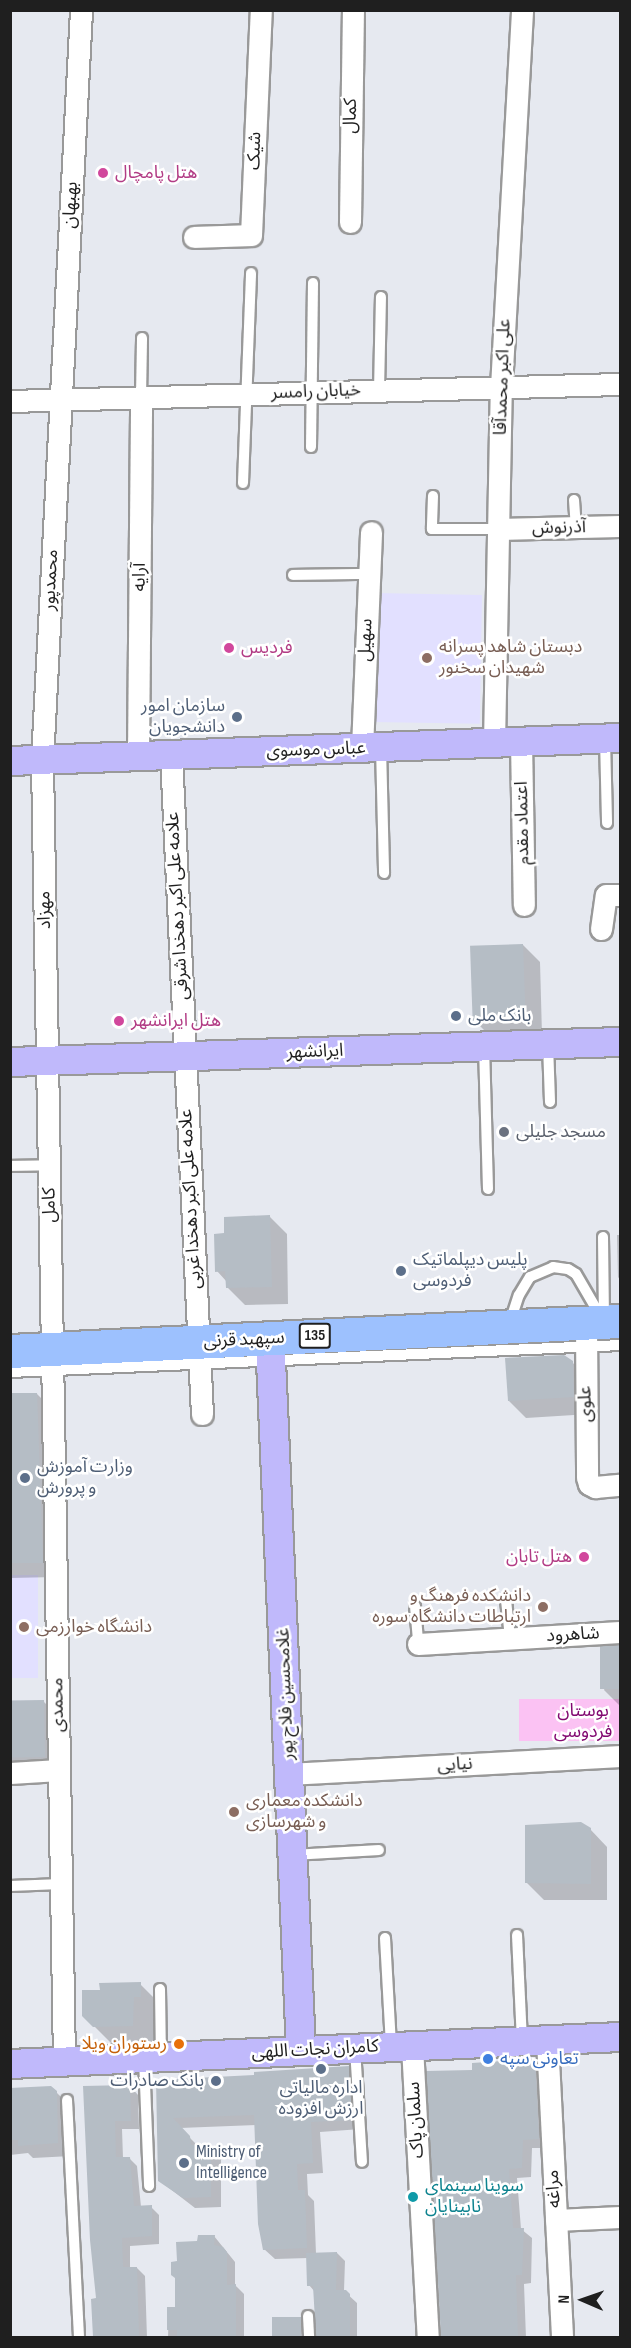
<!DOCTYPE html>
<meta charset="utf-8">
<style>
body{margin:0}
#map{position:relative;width:631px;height:2348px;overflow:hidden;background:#e6e9f0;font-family:"Sofia Sans Condensed","Noto Sans Arabic",sans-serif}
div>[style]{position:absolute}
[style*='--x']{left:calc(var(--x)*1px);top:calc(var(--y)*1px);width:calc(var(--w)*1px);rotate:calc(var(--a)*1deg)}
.education>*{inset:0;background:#e2e0ff;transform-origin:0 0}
.park>*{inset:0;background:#fbc2f3;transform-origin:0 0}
.shadow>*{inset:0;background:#0003}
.building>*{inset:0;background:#b5bdc5;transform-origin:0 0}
.roads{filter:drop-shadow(2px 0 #999) drop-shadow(-2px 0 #999) drop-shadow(0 2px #999) drop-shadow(0 -2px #999)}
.lane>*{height:10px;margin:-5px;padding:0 5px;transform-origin:5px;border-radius:5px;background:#fff}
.street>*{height:21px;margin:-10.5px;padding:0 10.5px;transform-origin:10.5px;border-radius:10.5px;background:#fff}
.secondary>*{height:28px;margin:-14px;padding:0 14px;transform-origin:14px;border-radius:14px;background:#c0b9fb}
.primary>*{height:33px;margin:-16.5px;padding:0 16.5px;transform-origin:16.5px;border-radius:16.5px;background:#9dc1fe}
.dots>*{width:16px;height:16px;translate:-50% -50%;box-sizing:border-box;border:3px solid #fff;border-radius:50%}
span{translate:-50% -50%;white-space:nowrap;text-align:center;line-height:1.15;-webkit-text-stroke:5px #fff;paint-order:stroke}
.shield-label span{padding:2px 4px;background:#fff;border:2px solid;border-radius:4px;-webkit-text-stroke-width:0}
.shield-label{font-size:16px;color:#1f1f1f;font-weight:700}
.street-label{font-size:18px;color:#1f1f1f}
.hotel-label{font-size:18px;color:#b23c85}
.left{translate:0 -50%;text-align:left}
.right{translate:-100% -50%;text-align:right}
.education-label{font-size:18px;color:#785e54}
.service-label{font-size:18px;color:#4e5e75}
.worship-label{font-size:18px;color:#5b616d}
.park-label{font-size:18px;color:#820971}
.food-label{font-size:18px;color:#c56008}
.shop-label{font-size:18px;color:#366cbe}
.culture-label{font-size:18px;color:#0d838f}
.frame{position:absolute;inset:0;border:12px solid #1f1f1f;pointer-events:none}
.north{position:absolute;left:553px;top:2270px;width:60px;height:60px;-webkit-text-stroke:4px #fff;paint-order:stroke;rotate:272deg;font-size:16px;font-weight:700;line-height:24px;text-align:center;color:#1f1f1f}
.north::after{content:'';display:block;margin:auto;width:21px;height:27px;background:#1f1f1f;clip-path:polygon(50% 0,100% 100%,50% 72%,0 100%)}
</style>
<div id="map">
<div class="education">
<i style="left:374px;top:593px;width:108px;height:129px;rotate:1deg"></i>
<i style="left:11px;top:1575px;width:27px;height:103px"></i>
</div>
<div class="park">
<i style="left:620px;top:1699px;width:42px;height:101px;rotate:90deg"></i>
</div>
<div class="shadow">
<i style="clip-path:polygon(523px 945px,540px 962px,542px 1035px,491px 1037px,474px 1020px)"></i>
<i style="clip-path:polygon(270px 1217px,287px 1234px,288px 1304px,245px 1305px,227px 1287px,227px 1282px,217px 1271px,226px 1235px)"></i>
<i style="clip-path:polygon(617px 1235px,620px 1235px,620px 1280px,618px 1277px)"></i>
<i style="clip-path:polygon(572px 1362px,589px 1380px,590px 1414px,526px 1418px,509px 1401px)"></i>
<i style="clip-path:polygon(37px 1394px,52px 1409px,57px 1577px,10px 1578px,10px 1395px)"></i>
<i style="clip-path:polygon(620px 1646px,620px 1706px,604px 1690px)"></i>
<i style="clip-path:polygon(44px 1702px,53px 1711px,54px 1766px,10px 1767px,10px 1703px)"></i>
<i style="clip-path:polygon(590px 1829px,607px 1847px,607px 1900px,544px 1900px,527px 1883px)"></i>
<i style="clip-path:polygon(140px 1984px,162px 2006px,162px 2019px,155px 2019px,154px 2047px,116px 2048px,94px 2026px,101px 1991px)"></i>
<i style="clip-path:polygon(535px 2060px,544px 2070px,547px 2148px,532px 2148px,531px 2177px,517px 2178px,521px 2229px,532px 2238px,531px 2283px,524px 2284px,526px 2338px,442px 2338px,428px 2072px,474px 2071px)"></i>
<i style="clip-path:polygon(348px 2067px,358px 2078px,361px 2129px,320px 2132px,323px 2173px,307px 2174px,308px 2195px,314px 2201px,316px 2254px,337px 2253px,345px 2261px,344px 2291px,357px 2303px,357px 2338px,317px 2338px,315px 2292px,309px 2285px,308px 2258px,275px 2259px,264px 2249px,256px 2125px,180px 2128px,199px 2147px,210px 2147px,221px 2157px,221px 2207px,195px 2208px,160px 2181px,157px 2081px,255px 2076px)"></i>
<i style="clip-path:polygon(130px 2086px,138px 2095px,139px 2129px,122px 2129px,123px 2158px,129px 2158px,137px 2166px,141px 2207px,151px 2207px,159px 2215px,159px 2244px,130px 2246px,130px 2268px,137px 2268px,145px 2276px,147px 2338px,94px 2338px,93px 2300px,98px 2299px,85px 2088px)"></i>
<i style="clip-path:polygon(51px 2087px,70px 2106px,71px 2156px,33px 2158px,28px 2153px,10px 2155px,10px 2089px)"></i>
<i style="clip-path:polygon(214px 2236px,235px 2262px,235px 2285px,244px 2294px,244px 2338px,165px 2338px,168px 2337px,169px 2309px,177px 2308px,178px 2262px,199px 2243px)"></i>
<i style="clip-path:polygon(300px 2318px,308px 2326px,309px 2338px,275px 2338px,274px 2319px)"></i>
</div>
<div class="building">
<i style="left:523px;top:944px;width:75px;height:53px;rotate:88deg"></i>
<i style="clip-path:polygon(270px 1215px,272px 1287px,226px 1288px,225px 1271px,215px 1272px,214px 1234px,224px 1233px,224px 1217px)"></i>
<i style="clip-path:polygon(564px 1355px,573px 1361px,574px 1397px,508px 1401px,505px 1358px)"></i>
<i style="clip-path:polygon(10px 1393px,37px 1393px,43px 1563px,10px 1563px)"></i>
<i style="left:621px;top:1645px;width:44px;height:21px;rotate:90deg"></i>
<i style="left:44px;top:1700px;width:57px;height:34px;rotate:89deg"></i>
<i style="clip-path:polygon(581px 1822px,591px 1828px,591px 1884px,525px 1883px,525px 1825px)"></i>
<i style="clip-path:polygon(141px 1982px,141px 1997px,134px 1997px,133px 2026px,93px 2027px,82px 2016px,82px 1990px,100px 1990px,99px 1983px)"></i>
<i style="clip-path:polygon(535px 2059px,539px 2139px,523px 2140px,522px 2168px,509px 2169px,513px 2228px,524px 2228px,522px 2275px,516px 2275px,518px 2337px,441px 2337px,426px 2071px,472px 2070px,472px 2063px)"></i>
<i style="clip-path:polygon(349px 2066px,352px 2120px,311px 2122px,313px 2163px,297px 2164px,298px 2190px,305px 2190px,307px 2248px,263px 2250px,258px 2224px,254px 2115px,173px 2118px,190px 2136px,191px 2145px,211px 2145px,211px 2197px,183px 2198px,158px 2181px,156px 2080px,254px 2075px,254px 2072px)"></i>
<i style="clip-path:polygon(130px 2085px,131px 2121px,115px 2121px,116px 2157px,130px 2157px,134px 2206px,152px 2205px,152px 2236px,122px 2238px,123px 2267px,137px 2267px,139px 2337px,93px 2337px,91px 2299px,96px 2298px,90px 2240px,83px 2086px)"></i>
<i style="clip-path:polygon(51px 2086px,57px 2091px,58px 2143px,18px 2146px,18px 2140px,10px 2140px,10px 2088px)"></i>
<i style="clip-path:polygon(198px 2235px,215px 2235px,214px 2245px,223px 2247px,227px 2252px,227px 2285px,236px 2284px,236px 2337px,177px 2337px,177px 2330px,167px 2330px,167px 2307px,175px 2307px,175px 2278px,171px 2275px,171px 2262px,177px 2261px,176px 2242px,197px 2241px)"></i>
<i style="clip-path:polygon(337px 2252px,336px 2290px,346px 2290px,350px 2294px,350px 2337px,316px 2337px,313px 2286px,307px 2286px,306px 2253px)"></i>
<i style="left:272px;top:2317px;width:29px;height:20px"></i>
</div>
<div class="roads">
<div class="lane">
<i style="--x:379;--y:391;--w:94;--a:-88.8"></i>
<i style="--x:141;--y:397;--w:59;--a:-89"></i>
<i style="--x:311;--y:447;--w:164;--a:-89.3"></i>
<i style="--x:243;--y:483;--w:210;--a:-87.8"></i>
<i style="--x:433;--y:496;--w:33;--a:92"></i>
<i style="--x:432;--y:529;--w:66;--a:0"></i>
<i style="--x:574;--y:500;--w:27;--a:86"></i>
<i style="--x:293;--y:575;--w:76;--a:-0.8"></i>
<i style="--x:605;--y:739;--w:84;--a:88.6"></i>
<i style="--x:381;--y:747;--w:126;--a:88.6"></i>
<i style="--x:548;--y:1044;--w:58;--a:88"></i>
<i style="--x:484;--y:1046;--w:143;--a:88.4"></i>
<i style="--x:10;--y:1166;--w:39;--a:-1"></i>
<i style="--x:603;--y:1237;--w:82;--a:89.3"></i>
<i style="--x:510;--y:1322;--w:28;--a:-72"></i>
<i style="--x:519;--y:1295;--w:21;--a:-59"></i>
<i style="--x:530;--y:1277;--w:25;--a:-23"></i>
<i style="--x:553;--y:1267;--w:15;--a:8"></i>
<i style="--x:568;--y:1269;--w:9;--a:32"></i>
<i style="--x:576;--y:1274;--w:50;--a:59.8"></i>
<i style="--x:10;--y:1372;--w:611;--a:-2.53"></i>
<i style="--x:506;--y:1600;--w:39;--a:84"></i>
<i style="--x:415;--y:1606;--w:38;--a:85"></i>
<i style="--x:293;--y:1855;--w:86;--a:-3.3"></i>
<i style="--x:10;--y:1886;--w:51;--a:-2.2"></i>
<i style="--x:517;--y:1935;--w:105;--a:87.3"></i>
<i style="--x:385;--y:1938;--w:108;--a:86.8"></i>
<i style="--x:160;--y:1989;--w:68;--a:89.2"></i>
<i style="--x:355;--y:2048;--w:114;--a:86.5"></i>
<i style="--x:144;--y:2059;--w:127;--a:87.7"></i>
<i style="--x:67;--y:2100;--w:238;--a:87.1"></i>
<i style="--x:308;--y:2316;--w:22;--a:87"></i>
</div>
<div class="street">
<i style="--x:350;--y:222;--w:212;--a:-89.2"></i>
<i style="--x:194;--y:237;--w:57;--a:-2"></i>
<i style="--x:251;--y:235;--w:225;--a:-87.5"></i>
<i style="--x:10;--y:401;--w:610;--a:-1.6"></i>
<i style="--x:498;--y:529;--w:122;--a:-1.4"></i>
<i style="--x:521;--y:741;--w:164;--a:89"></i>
<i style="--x:494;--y:743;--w:356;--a:-88.9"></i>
<i style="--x:501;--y:387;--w:378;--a:-86.8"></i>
<i style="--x:362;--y:748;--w:216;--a:-87.6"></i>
<i style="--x:171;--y:755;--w:660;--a:87.31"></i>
<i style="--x:138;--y:756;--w:359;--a:-89.5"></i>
<i style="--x:601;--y:929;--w:34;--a:-82"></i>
<i style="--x:606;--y:895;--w:14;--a:0"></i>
<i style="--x:586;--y:1323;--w:154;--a:89.6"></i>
<i style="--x:587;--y:1477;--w:7;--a:74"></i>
<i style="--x:589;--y:1484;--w:7;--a:27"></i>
<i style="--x:595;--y:1487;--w:25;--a:-5"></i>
<i style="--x:418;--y:1644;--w:202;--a:-3.4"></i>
<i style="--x:10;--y:1773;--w:49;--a:-3.5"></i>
<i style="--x:289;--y:1774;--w:331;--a:-3.1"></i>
<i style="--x:547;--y:2040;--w:298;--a:87.1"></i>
<i style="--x:412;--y:2046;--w:292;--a:86.9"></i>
<i style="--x:64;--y:2061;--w:1301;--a:-90.97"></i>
<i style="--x:42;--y:760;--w:751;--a:-87.02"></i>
<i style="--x:556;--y:2220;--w:64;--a:-2.7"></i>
</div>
<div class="secondary">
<i style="--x:10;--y:761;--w:610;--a:-2.16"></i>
<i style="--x:10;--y:1062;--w:610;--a:-1.88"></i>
<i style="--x:270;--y:1338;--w:714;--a:87.51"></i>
<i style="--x:10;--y:2064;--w:611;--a:-2.53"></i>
</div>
<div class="primary">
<i style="--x:10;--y:1351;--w:611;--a:-2.82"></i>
</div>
</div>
<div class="dots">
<i style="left:103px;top:173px;background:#d1479c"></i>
<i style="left:229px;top:648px;background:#d1479c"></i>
<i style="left:427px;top:658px;background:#8d6e63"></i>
<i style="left:237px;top:717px;background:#5c6f8a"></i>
<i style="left:456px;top:1016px;background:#5c6f8a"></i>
<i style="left:119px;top:1021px;background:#d1479c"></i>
<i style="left:504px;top:1132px;background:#6b7280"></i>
<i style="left:401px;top:1271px;background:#5c6f8a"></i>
<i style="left:25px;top:1478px;background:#5c6f8a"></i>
<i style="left:584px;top:1557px;background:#d1479c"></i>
<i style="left:543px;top:1607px;background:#8d6e63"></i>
<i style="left:24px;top:1627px;background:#8d6e63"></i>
<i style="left:234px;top:1812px;background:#8d6e63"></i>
<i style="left:179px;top:2044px;background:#e8710a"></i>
<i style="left:488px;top:2059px;background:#3f7fe0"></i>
<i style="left:321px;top:2069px;background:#5c6f8a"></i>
<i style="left:216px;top:2081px;background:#5c6f8a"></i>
<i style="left:184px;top:2163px;background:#5c6f8a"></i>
<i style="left:413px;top:2197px;background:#0f9aa8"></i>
</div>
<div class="shield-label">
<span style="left:315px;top:1336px">135</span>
</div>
<div class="street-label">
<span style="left:351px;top:116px;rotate:-89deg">کمال</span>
<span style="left:255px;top:151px;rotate:-88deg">شیک</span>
<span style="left:71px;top:205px;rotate:-87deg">بهبهان</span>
<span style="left:503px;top:377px;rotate:-88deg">علی اکبر محمدآقا</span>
<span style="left:316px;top:392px;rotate:-2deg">خیابان رامسر</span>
<span style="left:559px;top:528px;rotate:-1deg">آذرنوش</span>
<span style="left:140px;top:577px;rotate:-89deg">آرایه</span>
<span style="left:51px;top:580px;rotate:-87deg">محمدپور</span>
<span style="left:366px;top:640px;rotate:-88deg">سهیل</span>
<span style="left:316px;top:750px;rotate:-2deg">عباس موسوی</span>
<span style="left:523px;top:823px;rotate:-91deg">اعتماد مقدم</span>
<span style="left:178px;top:906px;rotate:-93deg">علامه علی اکبر دهخدا شرقی</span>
<span style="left:45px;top:910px;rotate:-91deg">مهزاد</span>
<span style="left:315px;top:1052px;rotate:-2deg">ایرانشهر</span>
<span style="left:191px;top:1199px;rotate:-93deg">علامه علی اکبر دهخدا غربی</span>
<span style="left:50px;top:1205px;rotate:-91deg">کامل</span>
<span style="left:244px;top:1340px;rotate:-3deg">سپهبد قرنی</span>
<span style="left:586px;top:1404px;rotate:-91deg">علوی</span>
<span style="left:573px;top:1635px;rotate:-3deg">شاهرود</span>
<span style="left:286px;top:1694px;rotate:-92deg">غلامحسین فلاح‌ پور</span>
<span style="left:58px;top:1705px;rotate:-91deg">محمدی</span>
<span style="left:455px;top:1765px;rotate:-3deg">نیایی</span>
<span style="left:315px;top:2050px;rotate:-3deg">کامران نجات اللهی</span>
<span style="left:416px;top:2120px;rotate:-93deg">سلمان پاک</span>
<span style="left:554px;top:2189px;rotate:-93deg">مراغه</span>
</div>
<div class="hotel-label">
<span class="left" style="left:115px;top:173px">هتل پامچال</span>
<span class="left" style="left:241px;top:648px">فردیس</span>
<span class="left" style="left:131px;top:1021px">هتل ایرانشهر</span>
<span class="right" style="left:572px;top:1557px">هتل تابان</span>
</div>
<div class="education-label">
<span class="left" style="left:439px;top:658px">دبستان شاهد پسرانه<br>شهیدان سخنور</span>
<span class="right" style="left:531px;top:1607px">دانشکده فرهنگ و<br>ارتباطات دانشگاه سوره</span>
<span class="left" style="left:36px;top:1627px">دانشگاه خوارزمی</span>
<span class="left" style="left:246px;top:1812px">دانشکده معماری<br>و شهرسازی</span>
</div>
<div class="service-label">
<span class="right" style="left:225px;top:717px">سازمان امور<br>دانشجویان</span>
<span class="left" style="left:468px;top:1016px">بانک ملی</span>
<span class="left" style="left:413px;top:1271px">پلیس دیپلماتیک<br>فردوسی</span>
<span class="left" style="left:37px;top:1478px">وزارت آموزش<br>و پرورش</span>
<span class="right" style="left:204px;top:2081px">بانک صادرات</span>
<span style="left:321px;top:2099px">اداره مالیاتی<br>ارزش افزوده</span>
<span class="left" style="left:196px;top:2163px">Ministry of<br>Intelligence</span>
</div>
<div class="worship-label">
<span class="left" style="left:516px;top:1132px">مسجد جلیلی</span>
</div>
<div class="park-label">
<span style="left:583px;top:1722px">بوستان<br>فردوسی</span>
</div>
<div class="food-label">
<span class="right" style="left:167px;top:2044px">رستوران ویلا</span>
</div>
<div class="shop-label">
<span class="left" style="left:500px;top:2059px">تعاونی سپه</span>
</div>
<div class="culture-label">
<span class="left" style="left:425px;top:2197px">سوینا سینمای<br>نابینایان</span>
</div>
<div class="frame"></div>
<div class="north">N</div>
</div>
